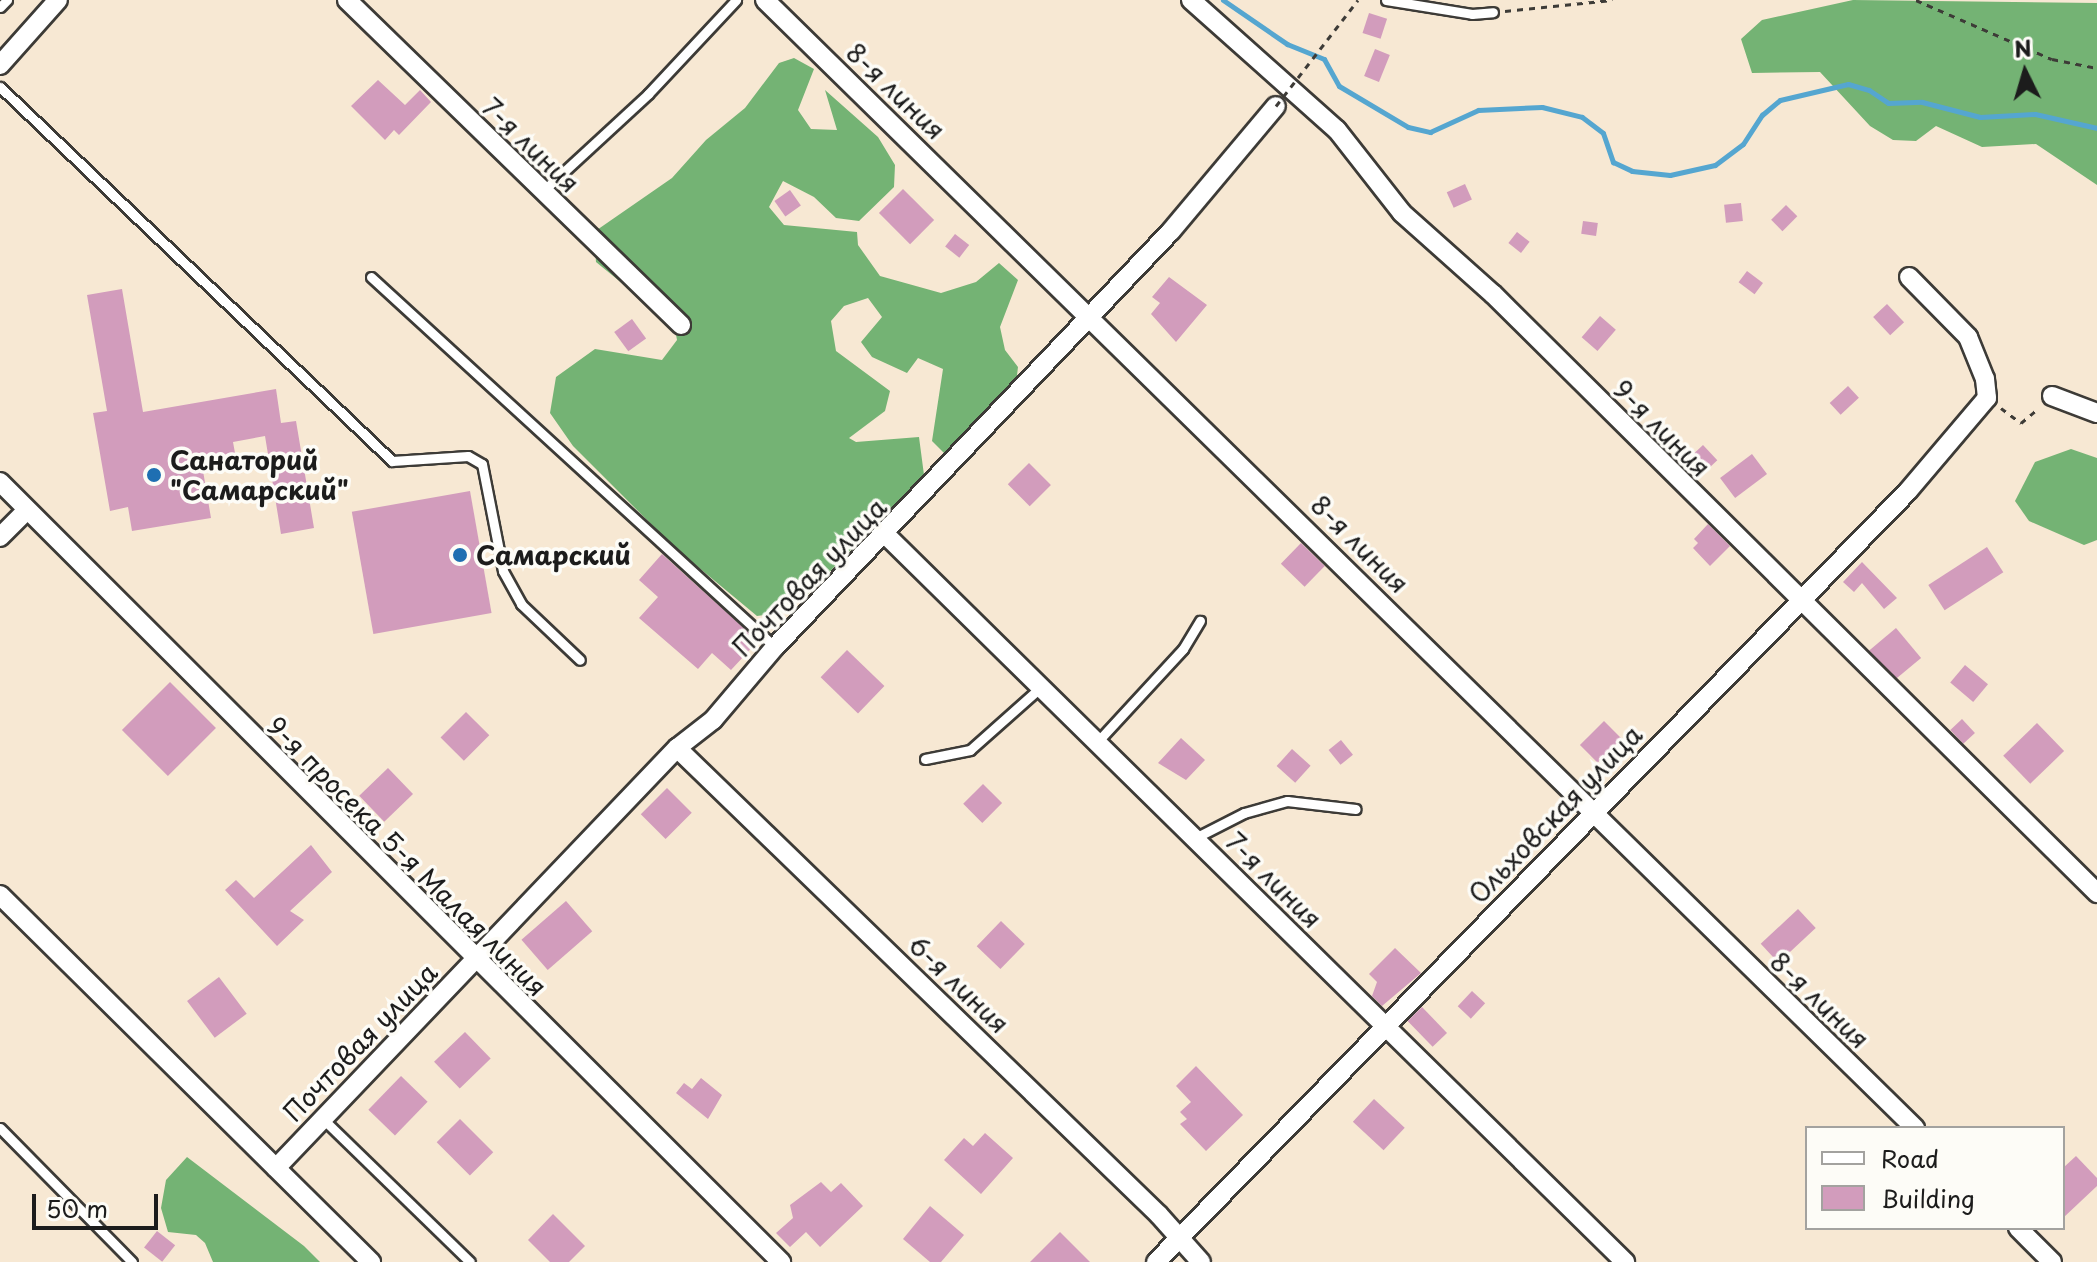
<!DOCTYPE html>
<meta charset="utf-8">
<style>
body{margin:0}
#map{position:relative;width:2097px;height:1262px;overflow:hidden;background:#f7e8d3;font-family:"Playpen Sans",sans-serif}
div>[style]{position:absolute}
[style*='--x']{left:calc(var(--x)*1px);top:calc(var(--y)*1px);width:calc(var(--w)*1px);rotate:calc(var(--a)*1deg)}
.forest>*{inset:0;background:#74b374}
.stream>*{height:5px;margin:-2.5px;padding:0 2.5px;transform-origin:2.5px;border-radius:2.5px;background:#55a6d0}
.building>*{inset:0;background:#d29cbc;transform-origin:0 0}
.path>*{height:3px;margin-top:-1.5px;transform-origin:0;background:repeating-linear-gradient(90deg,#3d3b37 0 6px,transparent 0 12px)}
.roads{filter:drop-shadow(2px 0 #3d3b37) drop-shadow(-2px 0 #3d3b37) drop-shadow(0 2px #3d3b37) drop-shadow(0 -2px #3d3b37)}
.service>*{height:9px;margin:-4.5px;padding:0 4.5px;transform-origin:4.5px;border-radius:4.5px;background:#fff}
.minor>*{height:18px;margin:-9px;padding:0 9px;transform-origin:9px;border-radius:9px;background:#fff}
.path-bridge>*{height:3px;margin-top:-1.5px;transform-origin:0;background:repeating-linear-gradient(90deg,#3d3b37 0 6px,transparent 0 12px)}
.dots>*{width:22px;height:22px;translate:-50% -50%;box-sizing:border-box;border:4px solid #fdfcf7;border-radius:50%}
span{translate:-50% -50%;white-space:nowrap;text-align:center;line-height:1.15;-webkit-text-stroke:7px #fdfcf7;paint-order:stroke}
.street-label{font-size:26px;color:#1c1c1c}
.poi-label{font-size:26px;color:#1c1c1c;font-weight:700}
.left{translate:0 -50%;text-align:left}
.legend{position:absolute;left:1805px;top:1126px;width:260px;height:104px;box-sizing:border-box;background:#fdfcf7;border:2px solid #a3a29f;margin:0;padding:10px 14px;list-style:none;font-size:24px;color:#1c1c1c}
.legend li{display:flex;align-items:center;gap:16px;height:40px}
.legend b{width:40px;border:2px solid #a3a29f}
.north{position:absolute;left:1985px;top:32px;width:80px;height:80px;-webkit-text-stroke:6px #fdfcf7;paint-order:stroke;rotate:355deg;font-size:22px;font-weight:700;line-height:32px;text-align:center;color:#1c1c1c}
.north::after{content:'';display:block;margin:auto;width:28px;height:36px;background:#1c1c1c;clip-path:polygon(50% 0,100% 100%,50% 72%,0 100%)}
.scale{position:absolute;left:32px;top:1194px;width:126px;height:36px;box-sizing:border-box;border:4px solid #1c1c1c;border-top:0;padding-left:10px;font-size:24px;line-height:28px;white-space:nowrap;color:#1c1c1c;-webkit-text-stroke:6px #fdfcf7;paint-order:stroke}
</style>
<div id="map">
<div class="forest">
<i style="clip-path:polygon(1853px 0,2097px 3px,2097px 185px,2036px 144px,1982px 147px,1936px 126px,1916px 141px,1893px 140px,1870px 126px,1820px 72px,1752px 73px,1741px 39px,1762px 20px)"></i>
<i style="clip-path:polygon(794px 58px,814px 69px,798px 110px,811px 129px,837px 130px,825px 90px,878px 137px,895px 165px,894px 187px,859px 221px,836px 218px,814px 197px,783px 181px,769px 207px,784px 225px,857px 232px,858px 245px,880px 276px,941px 293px,976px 282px,999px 263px,1018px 280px,1000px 327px,1005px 350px,1018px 367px,1015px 392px,949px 458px,932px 441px,943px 369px,918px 358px,907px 373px,872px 357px,861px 342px,882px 317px,868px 298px,844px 306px,831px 321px,836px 351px,890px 391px,885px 411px,849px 438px,856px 442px,919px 437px,924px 475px,806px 596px,785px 612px,757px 616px,674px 547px,573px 446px,550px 413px,556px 377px,595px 349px,662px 360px,677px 340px,672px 313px,634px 293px,596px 262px,594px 232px,672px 178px,706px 140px,745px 108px,779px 63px)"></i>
<i style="clip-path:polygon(2071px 449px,2097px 458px,2097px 540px,2084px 545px,2029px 521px,2015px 501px,2035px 462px)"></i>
<i style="clip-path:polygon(187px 1157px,304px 1246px,320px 1262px,213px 1262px,205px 1243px,196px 1235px,168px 1232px,161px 1208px,166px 1180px)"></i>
</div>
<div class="stream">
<i style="--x:1223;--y:0;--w:78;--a:34.5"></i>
<i style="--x:1287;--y:44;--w:40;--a:22"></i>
<i style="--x:1324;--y:59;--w:31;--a:61"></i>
<i style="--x:1339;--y:86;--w:80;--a:30.7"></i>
<i style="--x:1408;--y:127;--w:23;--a:13"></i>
<i style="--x:1430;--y:132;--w:53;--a:-24.6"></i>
<i style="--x:1478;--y:110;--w:64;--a:-2.7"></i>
<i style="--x:1542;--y:107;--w:41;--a:14"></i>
<i style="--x:1582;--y:117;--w:26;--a:37"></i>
<i style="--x:1603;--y:133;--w:31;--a:71"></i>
<i style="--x:1613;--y:162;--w:21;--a:25"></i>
<i style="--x:1632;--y:171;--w:38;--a:6"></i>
<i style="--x:1670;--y:175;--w:46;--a:-12.5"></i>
<i style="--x:1715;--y:165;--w:35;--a:-37"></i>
<i style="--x:1743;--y:144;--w:35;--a:-57"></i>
<i style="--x:1762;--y:115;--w:23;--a:-40"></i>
<i style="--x:1780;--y:100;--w:70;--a:-13.2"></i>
<i style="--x:1848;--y:84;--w:22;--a:16"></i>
<i style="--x:1869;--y:90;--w:23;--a:34"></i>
<i style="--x:1888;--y:103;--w:34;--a:-2"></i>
<i style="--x:1922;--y:102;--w:60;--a:14.5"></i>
<i style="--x:1980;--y:117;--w:55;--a:-3.1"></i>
<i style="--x:2035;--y:114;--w:64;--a:12.7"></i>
</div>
<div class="building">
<i style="left:1369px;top:13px;width:19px;height:21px;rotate:18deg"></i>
<i style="left:1375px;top:49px;width:16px;height:29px;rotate:22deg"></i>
<i style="clip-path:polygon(378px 80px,405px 105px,420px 90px,431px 102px,399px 135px,394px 130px,385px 140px,351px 106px)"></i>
<i style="left:1465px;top:184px;width:17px;height:20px;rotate:66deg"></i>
<i style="left:903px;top:189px;width:44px;height:34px;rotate:45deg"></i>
<i style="left:790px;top:190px;width:19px;height:19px;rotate:55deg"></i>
<i style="left:1741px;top:203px;width:18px;height:17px;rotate:84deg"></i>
<i style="left:1786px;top:205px;width:16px;height:21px;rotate:45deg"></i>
<i style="left:1583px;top:221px;width:15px;height:13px;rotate:8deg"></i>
<i style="left:1517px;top:232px;width:16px;height:14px;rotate:38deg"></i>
<i style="left:955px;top:234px;width:18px;height:16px;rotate:38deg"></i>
<i style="left:1747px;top:271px;width:20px;height:14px;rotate:37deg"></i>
<i style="clip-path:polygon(1169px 277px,1207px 305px,1176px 342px,1151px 314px,1160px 303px,1152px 297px)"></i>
<i style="clip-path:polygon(122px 289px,143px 412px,276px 389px,281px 423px,296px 421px,314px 528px,281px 534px,265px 436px,233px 442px,235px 453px,201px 459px,211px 518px,132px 531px,128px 507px,110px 511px,93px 413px,107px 411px,87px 295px)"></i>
<i style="left:1887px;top:304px;width:25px;height:19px;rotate:47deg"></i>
<i style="left:1600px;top:316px;width:21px;height:28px;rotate:41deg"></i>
<i style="left:632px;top:319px;width:24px;height:22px;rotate:54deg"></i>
<i style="left:1848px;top:386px;width:16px;height:25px;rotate:47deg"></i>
<i style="left:1703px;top:445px;width:21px;height:23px;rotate:47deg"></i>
<i style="left:1752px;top:454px;width:25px;height:40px;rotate:53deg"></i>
<i style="left:1029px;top:463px;width:31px;height:30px;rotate:45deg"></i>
<i style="left:470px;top:491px;width:124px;height:120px;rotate:80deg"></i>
<i style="clip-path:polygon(1708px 524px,1730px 546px,1710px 566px,1693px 548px,1698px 543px,1694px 539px)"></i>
<i style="left:1301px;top:543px;width:33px;height:29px;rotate:44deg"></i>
<i style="left:1987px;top:547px;width:30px;height:70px;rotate:57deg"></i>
<i style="clip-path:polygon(662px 554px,758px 641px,731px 670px,712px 653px,698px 669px,639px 618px,658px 597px,639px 580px)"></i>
<i style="clip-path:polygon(1862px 562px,1897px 598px,1884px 609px,1862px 583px,1854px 592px,1843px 582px)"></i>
<i style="left:1896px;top:628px;width:39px;height:35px;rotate:50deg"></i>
<i style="left:847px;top:650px;width:52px;height:38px;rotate:44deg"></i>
<i style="left:1965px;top:665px;width:30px;height:23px;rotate:40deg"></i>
<i style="left:170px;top:682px;width:65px;height:68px;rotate:45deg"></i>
<i style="left:466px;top:712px;width:33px;height:36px;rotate:45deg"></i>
<i style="left:1962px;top:719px;width:19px;height:16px;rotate:47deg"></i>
<i style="left:1604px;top:721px;width:25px;height:34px;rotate:45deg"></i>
<i style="left:2037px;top:723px;width:39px;height:47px;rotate:46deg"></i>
<i style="clip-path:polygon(1181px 738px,1205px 760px,1186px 780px,1158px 763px)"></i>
<i style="left:1341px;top:740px;width:19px;height:16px;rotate:51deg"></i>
<i style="left:1292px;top:749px;width:25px;height:23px;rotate:42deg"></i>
<i style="left:388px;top:768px;width:36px;height:40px;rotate:46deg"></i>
<i style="left:983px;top:784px;width:27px;height:28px;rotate:45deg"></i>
<i style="left:667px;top:788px;width:35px;height:37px;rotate:45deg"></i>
<i style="clip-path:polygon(311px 845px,332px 872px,290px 911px,304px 920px,277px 946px,225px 890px,236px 880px,254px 898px)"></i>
<i style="left:566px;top:901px;width:40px;height:59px;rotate:49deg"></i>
<i style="left:1798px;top:909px;width:26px;height:51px;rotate:47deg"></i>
<i style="left:1001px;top:921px;width:33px;height:35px;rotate:44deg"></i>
<i style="clip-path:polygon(1395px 948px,1421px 973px,1382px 1006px,1372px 996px,1377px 982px,1369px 974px)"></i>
<i style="left:219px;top:977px;width:46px;height:40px;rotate:53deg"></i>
<i style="left:1472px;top:991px;width:18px;height:21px;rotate:43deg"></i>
<i style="left:1422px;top:1007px;width:36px;height:20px;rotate:46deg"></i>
<i style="left:465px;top:1032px;width:37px;height:43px;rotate:46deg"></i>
<i style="clip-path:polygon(1196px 1066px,1243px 1115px,1206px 1151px,1180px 1124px,1187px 1119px,1180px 1112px,1191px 1102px,1176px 1086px)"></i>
<i style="left:401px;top:1076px;width:37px;height:47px;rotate:44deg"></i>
<i style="clip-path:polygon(701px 1078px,722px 1095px,708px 1119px,676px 1093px,684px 1083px,692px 1089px)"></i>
<i style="left:1374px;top:1099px;width:42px;height:31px;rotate:43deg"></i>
<i style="left:460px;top:1119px;width:47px;height:33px;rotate:45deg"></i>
<i style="clip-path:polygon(985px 1133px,1013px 1158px,981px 1194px,944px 1160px,964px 1138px,973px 1146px)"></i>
<i style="clip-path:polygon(2076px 1156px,2097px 1178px,2097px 1186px,2063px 1218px,2063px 1168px)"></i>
<i style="clip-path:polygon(821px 1182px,831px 1192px,841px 1183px,863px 1206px,820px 1247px,806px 1232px,790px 1247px,776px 1233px,793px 1218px,790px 1205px)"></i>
<i style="clip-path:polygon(930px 1206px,964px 1235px,941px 1262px,930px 1262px,903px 1239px)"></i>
<i style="clip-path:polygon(553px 1214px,585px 1246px,569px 1262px,550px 1262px,528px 1240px)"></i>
<i style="left:157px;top:1231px;width:23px;height:21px;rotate:38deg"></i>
<i style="clip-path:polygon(1060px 1232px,1090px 1262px,1030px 1262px)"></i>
</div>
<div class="path">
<i style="--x:1916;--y:0;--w:148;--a:23.5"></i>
<i style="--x:2052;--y:59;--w:46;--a:11.3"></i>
<i style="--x:1505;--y:11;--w:108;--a:-5.9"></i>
<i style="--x:2001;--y:408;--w:25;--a:37"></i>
<i style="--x:2021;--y:423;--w:23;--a:-40"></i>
</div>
<div class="roads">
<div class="service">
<i style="--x:1386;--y:0;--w:87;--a:9.2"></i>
<i style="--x:1472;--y:14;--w:21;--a:-5"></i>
<i style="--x:0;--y:7;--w:10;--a:-45"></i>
<i style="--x:0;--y:87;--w:542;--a:43.65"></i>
<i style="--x:392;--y:461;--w:76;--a:-3.8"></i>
<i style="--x:468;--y:456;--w:16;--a:30"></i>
<i style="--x:482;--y:464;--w:109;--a:78.9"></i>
<i style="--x:503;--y:571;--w:38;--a:61"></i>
<i style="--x:521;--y:604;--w:81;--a:43.5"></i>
<i style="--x:543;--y:191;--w:143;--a:-42.7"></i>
<i style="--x:648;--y:94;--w:129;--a:-46.9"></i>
<i style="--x:371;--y:277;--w:548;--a:42.48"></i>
<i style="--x:1099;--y:740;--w:124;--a:-47.3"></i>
<i style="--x:1183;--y:649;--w:33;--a:-59"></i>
<i style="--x:925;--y:759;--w:46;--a:-11.3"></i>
<i style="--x:970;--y:750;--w:95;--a:-41.6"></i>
<i style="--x:1195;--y:838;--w:55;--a:-27"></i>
<i style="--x:1244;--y:813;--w:45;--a:-15.6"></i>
<i style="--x:1287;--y:801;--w:69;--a:6.6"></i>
<i style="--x:322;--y:1118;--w:206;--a:44.2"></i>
<i style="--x:0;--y:1128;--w:188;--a:45.4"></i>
</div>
<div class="minor">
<i style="--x:347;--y:0;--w:466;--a:44.2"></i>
<i style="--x:765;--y:0;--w:1611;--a:44.45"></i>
<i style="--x:1191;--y:0;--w:195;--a:41.7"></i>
<i style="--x:1337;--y:130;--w:105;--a:51.9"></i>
<i style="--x:1402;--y:213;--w:122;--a:41.7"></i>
<i style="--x:1493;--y:294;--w:851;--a:44.76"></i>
<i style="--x:0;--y:65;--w:87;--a:-48.3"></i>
<i style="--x:2052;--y:396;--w:48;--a:20.7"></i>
<i style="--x:0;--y:482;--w:1104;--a:44.96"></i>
<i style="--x:886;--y:535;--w:1037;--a:44.53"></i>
<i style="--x:0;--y:537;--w:38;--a:-45"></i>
<i style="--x:677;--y:748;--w:671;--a:44.09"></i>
<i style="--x:1159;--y:1215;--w:63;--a:48.2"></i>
<i style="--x:0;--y:895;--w:522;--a:44.69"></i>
<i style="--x:276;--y:1168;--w:581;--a:-46.33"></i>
<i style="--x:677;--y:748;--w:46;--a:-37.9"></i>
<i style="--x:713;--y:720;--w:96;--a:-49.7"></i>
<i style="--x:775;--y:647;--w:574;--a:-46.41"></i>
<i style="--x:1171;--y:231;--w:163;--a:-50"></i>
<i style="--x:2018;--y:1228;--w:48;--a:45"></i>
<i style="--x:1156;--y:1262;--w:1077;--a:-45.71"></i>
<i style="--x:1908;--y:491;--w:122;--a:-49.7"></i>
<i style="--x:1987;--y:398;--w:19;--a:-96"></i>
<i style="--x:1985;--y:379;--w:45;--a:-112"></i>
<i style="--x:1968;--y:337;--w:84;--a:-134.5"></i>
</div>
</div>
<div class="path-bridge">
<i style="--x:1276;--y:106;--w:134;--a:-52.3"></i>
</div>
<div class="dots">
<i style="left:154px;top:475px;background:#1f6fb2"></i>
<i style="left:460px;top:555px;background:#1f6fb2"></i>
</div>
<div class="street-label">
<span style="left:896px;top:91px;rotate:44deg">8-я линия</span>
<span style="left:531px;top:145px;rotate:44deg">7-я линия</span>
<span style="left:1662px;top:428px;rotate:45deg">9-я линия</span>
<span style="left:1360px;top:544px;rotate:45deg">8-я линия</span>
<span style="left:809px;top:577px;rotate:-46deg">Почтовая улица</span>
<span style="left:1555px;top:814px;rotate:-46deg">Ольховская улица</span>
<span style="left:407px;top:856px;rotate:45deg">9-я просека 5-я Малая линия</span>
<span style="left:1274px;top:880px;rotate:45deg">7-я линия</span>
<span style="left:959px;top:984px;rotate:44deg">6-я линия</span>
<span style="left:1820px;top:1000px;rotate:44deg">8-я линия</span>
<span style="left:360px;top:1042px;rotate:-46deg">Почтовая улица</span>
</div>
<div class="poi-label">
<span class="left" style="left:170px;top:475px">Санаторий<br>"Самарский"</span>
<span class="left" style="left:476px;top:555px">Самарский</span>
</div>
<ul class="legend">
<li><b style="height:10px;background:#fff"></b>Road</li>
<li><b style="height:22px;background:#d29cbc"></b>Building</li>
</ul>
<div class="north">N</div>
<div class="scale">50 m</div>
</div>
